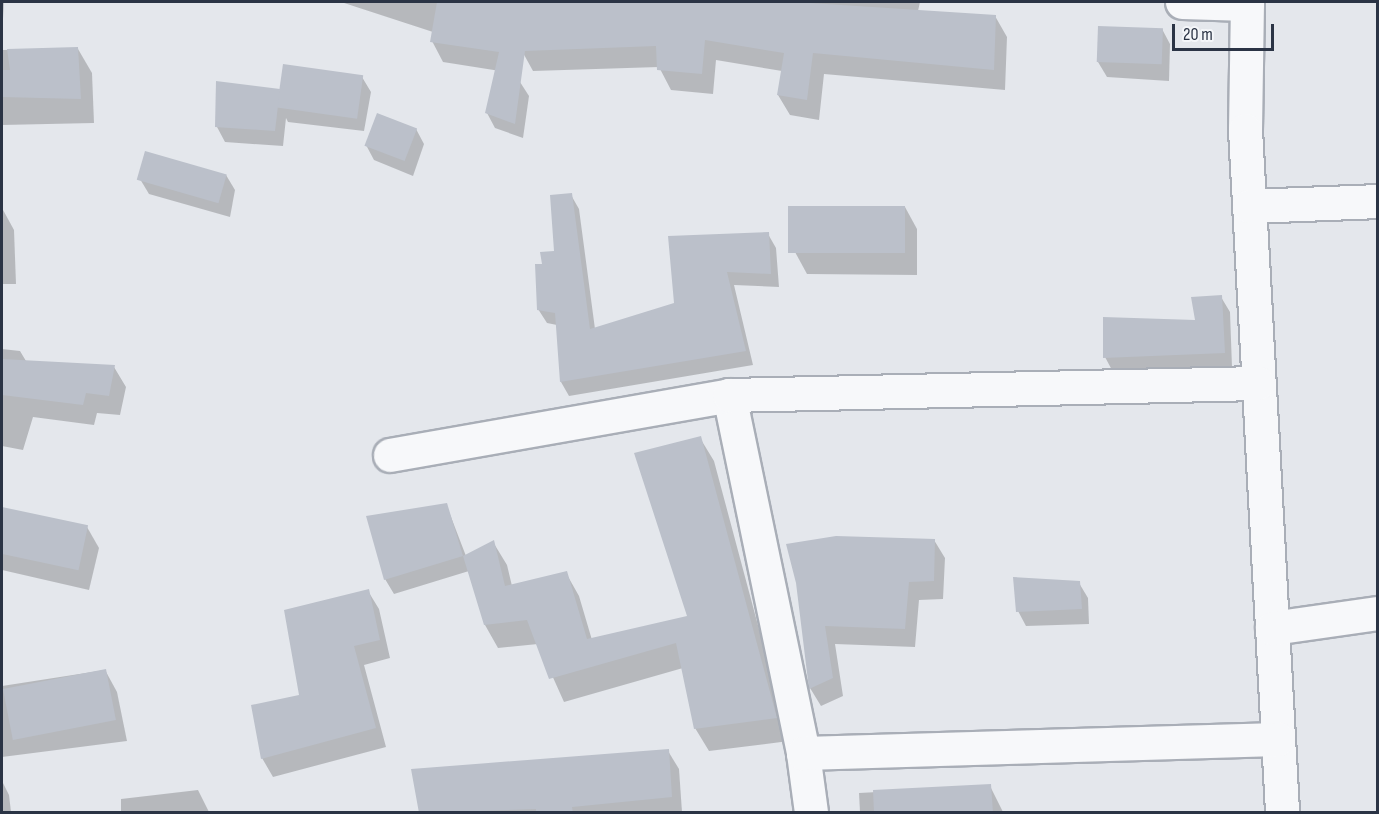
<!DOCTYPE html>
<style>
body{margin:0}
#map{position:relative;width:1379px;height:814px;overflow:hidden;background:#e4e7ec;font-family:"Sofia Sans Condensed",sans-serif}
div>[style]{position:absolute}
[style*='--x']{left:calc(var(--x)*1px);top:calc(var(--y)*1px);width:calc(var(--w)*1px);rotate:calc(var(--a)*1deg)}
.shadow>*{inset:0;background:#0003}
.building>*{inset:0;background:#bbc0ca;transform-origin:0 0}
.roads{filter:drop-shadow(2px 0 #a9aeb7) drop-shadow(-2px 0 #a9aeb7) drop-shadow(0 2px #a9aeb7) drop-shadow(0 -2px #a9aeb7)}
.minor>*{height:33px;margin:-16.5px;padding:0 16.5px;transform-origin:16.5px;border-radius:16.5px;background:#f7f8fa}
span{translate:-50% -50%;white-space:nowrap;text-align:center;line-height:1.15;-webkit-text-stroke:4.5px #f4f6f9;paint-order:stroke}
.frame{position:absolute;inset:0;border:3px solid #2b3445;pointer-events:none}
.scale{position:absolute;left:1172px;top:24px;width:102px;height:27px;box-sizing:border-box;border:3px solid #2b3445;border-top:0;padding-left:8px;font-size:18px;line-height:21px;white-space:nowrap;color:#2b3445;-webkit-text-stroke:4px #f4f6f9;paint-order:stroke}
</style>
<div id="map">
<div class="shadow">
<i style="clip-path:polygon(2px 2px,4px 2px,2px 37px)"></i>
<i style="clip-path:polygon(341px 2px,500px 2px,500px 71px,443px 62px,432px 41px,433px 32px)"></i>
<i style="clip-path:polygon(920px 2px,918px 11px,995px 16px,1007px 37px,1005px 90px,824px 74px,819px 120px,790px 115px,778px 95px,782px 71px,716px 60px,713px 94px,671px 90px,659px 67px,533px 71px,522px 51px,528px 4px)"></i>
<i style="clip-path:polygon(1162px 29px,1170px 44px,1169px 81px,1107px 77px,1098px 62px)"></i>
<i style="clip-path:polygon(78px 49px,92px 73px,94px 123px,2px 125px,2px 50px)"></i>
<i style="clip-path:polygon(362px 77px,371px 92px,364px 131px,288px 122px,286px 118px,283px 146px,225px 142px,217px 127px,279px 91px)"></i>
<i style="clip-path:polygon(520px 82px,529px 96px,523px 138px,495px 128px,487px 113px)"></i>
<i style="clip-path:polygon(416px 129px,424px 144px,413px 176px,374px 160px,366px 145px)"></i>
<i style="clip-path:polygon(226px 175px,235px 190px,230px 217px,149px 194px,140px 179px)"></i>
<i style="clip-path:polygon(571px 195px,579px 209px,595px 329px,676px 304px,768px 234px,776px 248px,779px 287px,734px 285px,753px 365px,569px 396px,561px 382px,557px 325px,547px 323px,538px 309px,544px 266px,555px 253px)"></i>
<i style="clip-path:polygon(905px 207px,917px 229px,917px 275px,807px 274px,795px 252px)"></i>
<i style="clip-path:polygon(2px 208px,14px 230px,16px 284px,2px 284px)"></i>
<i style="clip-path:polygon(1221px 297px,1230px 312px,1232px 367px,1113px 372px,1105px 357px,1196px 322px)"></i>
<i style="clip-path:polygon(2px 349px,20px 351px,26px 361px,114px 367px,126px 387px,120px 415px,97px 413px,94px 425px,33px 417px,23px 450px,2px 446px)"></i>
<i style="clip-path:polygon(700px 438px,714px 461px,789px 741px,709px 751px,695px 728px,683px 668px,564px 702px,538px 644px,498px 648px,485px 625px,469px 571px,394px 594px,385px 579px,446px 504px,466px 556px,493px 542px,507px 565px,512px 586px,566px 573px,579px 596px,592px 640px,689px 617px)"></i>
<i style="clip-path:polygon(2px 509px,87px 527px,99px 548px,89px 590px,2px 570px)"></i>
<i style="clip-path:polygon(934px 540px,945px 558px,943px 599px,919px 600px,915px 647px,835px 644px,843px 696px,821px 706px,810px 688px,798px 583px)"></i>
<i style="clip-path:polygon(1079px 583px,1088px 598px,1089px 624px,1026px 626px,1018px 611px)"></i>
<i style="clip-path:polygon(368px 591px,379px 609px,390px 658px,364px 665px,386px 747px,273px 777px,262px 758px)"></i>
<i style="clip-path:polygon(105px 670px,117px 692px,127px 741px,2px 757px,2px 686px)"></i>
<i style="clip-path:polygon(668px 751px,679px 769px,682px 812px,420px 812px)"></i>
<i style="clip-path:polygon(2px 781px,9px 795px,11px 812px,2px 812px)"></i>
<i style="clip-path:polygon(990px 786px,1003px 812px,860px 812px,859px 793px)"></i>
<i style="clip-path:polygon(198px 790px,209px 812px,121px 812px,121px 799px)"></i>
</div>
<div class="building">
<i style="clip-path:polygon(437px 2px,795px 2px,996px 15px,994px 70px,813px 53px,807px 100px,777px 95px,784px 53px,705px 40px,702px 74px,657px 70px,656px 46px,525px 51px,515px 124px,485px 113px,499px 52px,430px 42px)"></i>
<i style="left:1098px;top:26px;width:65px;height:36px;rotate:2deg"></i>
<i style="clip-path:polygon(78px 47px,81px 99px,2px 97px,2px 70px,10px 70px,7px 49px)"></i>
<i style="left:283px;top:64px;width:81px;height:44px;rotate:8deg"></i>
<i style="clip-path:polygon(216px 81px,280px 89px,275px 131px,215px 127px)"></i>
<i style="left:377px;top:113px;width:43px;height:35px;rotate:21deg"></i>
<i style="left:145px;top:151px;width:85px;height:30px;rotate:16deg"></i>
<i style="clip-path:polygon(572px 193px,590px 329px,674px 303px,668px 236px,769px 232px,771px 274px,727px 272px,746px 351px,560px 382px,555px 313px,537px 310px,535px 264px,542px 264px,540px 252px,554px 251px,550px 195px)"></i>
<i style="left:788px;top:206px;width:117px;height:47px"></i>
<i style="clip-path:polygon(1222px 295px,1225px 353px,1103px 358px,1103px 317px,1195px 320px,1191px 297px)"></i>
<i style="clip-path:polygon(2px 359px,115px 365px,109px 396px,86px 393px,83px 405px,2px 395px)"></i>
<i style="clip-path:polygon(701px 436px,777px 718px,694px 729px,676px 643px,549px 679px,527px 620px,484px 625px,463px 556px,494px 540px,505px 586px,567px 571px,587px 639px,687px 616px,634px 453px)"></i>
<i style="clip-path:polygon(447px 503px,463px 556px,384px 580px,366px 516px)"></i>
<i style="left:2px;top:507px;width:88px;height:46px;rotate:12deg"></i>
<i style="clip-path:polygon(836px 536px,935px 539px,934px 581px,909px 582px,905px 629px,825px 626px,833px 678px,809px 689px,796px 583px,786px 544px)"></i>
<i style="clip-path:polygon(1013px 577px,1080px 581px,1082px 609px,1016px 612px)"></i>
<i style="clip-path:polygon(369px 589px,380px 640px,354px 646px,376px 728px,261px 759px,251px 705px,299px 695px,284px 610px)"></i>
<i style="left:106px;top:669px;width:52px;height:105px;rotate:79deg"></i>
<i style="clip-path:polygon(669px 749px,672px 797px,572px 807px,573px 813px,536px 813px,536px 809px,419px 813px,411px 769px)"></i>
<i style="clip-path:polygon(991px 784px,993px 813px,874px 813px,873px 790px)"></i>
</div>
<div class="roads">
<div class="minor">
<i style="--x:1182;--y:2;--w:65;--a:1.8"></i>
<i style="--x:1247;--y:2;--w:128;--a:90.9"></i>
<i style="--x:1245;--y:130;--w:683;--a:86.89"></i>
<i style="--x:1249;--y:206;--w:129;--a:-2.2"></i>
<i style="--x:729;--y:395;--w:366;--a:78.3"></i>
<i style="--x:803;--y:753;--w:60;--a:82.3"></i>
<i style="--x:390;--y:455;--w:344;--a:-10"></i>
<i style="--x:729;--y:395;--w:529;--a:-1.3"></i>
<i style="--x:1272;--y:628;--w:107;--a:-8.1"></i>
<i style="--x:803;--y:753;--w:475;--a:-1.7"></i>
</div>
</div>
<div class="frame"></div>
<div class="scale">20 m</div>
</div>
